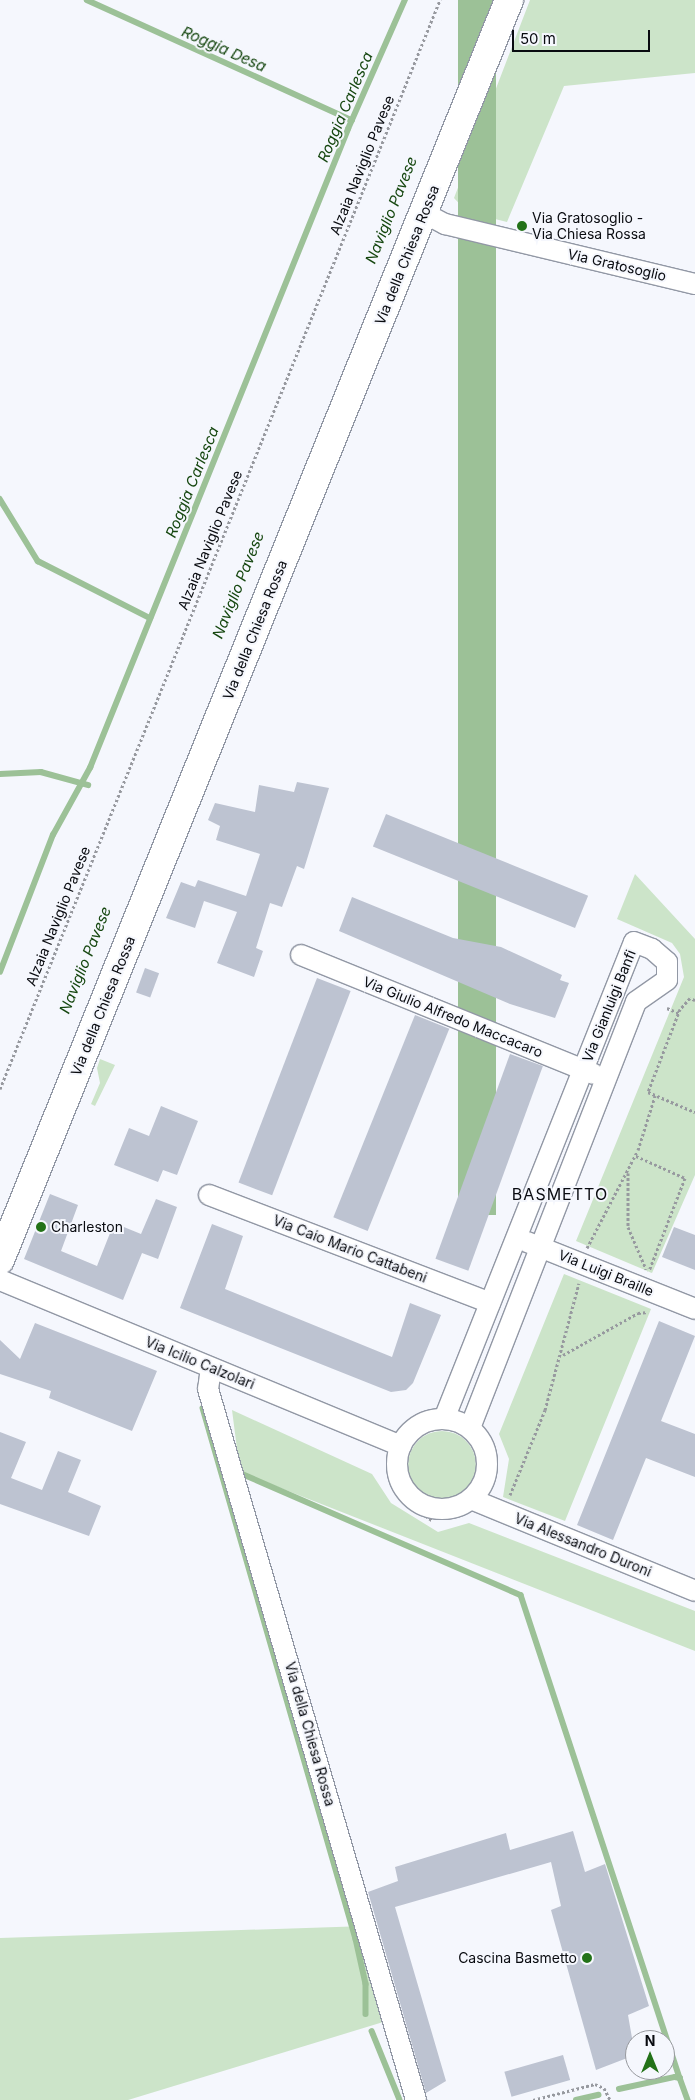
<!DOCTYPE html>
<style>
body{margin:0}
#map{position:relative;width:695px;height:2100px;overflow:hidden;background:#f5f7fd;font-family:Inter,sans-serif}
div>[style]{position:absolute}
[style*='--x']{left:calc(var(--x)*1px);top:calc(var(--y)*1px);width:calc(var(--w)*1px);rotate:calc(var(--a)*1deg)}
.green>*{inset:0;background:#cce4c9}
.round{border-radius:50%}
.water>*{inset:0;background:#9cc197;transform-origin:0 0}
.stream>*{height:5.5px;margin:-2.75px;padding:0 2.75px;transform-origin:2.75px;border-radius:2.75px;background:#9cc197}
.building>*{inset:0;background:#bdc3d1;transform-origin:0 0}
.path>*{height:3px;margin-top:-1.5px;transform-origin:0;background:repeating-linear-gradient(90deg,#97999f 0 2.5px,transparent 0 5px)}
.roads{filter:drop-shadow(1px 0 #9298a5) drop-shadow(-1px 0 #9298a5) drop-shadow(0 1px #9298a5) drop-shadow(0 -1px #9298a5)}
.minor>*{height:20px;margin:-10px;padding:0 10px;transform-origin:10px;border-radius:10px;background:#fff}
.minor>.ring{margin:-10px;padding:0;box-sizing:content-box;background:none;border:20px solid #fff;border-radius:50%}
.primary>*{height:28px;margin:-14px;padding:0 14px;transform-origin:14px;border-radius:14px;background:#fff}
.dots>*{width:14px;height:14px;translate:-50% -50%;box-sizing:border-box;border:2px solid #f5f7fd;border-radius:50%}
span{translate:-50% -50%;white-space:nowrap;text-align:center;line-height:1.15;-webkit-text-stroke:4px #f5f7fd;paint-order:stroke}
.street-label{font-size:14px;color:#090b10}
.poi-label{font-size:14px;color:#090b10}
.left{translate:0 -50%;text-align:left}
.right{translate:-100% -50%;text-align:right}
.water-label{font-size:15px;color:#164710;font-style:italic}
.quarter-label{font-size:16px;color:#090b10;letter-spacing:1px}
.north{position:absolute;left:625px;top:2030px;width:50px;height:50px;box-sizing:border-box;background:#f5f7fd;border:1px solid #97999e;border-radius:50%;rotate:0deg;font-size:14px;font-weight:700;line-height:20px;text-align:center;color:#090b10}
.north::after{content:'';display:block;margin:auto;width:18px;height:22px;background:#237218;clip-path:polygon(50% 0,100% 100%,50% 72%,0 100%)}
.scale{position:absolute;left:512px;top:30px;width:138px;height:22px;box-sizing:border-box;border:2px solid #090b10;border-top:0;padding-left:6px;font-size:15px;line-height:18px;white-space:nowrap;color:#090b10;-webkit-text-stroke:4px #f5f7fd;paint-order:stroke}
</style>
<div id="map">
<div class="green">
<i style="clip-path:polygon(530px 0,695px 0,695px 73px,564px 86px,507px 222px,467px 212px,454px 198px)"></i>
<i style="clip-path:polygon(635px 874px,695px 939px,695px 1175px,652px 1273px,576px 1241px,684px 977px,680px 954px,672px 943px,617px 919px)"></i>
<i style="clip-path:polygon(100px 1059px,115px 1065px,95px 1106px,91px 1104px,100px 1083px,97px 1068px)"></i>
<i style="clip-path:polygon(564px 1274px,651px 1309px,565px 1521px,503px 1497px,509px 1459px,499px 1434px)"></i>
<i style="clip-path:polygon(232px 1410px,372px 1474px,391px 1503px,438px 1532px,469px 1523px,695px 1611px,695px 1651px,240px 1472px)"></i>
<i class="round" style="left:408px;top:1431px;width:68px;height:68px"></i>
<i style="clip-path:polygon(366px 1926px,393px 2019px,128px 2100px,0 2100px,0 1938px)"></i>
</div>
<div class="water">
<i style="left:458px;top:0;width:38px;height:1215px"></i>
</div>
<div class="stream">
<i style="--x:87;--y:0;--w:291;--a:24.4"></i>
<i style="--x:0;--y:499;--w:73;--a:58.5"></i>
<i style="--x:38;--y:561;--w:126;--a:27"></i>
<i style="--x:0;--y:774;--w:41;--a:-2.8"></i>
<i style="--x:41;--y:772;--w:49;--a:15.5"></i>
<i style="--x:0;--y:972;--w:147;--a:-68.9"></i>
<i style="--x:53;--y:835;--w:77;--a:-61.1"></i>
<i style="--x:90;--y:768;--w:689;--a:-68.01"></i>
<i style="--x:348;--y:129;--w:141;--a:-66.2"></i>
<i style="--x:203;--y:1408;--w:553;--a:73.93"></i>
<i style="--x:356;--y:1939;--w:46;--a:77.5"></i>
<i style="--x:366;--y:1984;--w:30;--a:90"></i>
<i style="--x:240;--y:1473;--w:306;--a:23.5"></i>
<i style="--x:521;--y:1595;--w:508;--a:71.78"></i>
<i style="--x:372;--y:2031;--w:74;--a:67.9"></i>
<i style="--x:619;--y:2089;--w:57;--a:-12.1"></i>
<i style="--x:675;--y:2077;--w:5;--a:11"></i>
<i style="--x:680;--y:2078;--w:23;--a:70"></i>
<i style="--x:576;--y:2100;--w:23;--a:-13"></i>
</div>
<div class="building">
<i style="clip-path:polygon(297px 782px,329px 788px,304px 869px,297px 866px,282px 907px,270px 903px,256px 948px,263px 951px,254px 977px,217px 963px,237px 912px,204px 901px,195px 928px,166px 918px,181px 882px,195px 887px,198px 880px,246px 896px,260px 854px,216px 840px,220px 826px,208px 820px,215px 803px,255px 812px,259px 785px,294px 792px)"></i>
<i style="left:386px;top:814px;width:218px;height:35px;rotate:22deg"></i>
<i style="clip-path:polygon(352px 897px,453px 938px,501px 947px,562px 975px,560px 980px,569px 983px,555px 1018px,510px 1004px,339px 931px)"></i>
<i style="left:145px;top:968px;width:15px;height:26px;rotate:20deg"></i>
<i style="left:317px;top:978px;width:36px;height:219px;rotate:21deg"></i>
<i style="left:415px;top:1015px;width:37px;height:218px;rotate:22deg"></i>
<i style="left:510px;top:1054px;width:35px;height:218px;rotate:20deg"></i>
<i style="clip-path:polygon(161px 1106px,198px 1121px,177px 1175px,163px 1170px,158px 1182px,114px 1165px,129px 1128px,149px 1136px)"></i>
<i style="clip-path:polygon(50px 1194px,78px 1205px,61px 1251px,97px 1266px,114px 1223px,141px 1234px,156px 1199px,177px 1207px,158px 1259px,142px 1253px,123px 1300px,24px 1259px)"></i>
<i style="clip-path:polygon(212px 1224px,243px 1236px,225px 1289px,392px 1357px,410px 1303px,441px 1315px,413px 1383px,406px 1390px,391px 1392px,180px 1308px)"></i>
<i style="clip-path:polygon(674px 1227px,695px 1235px,695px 1270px,662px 1257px)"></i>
<i style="clip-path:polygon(659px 1321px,695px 1336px,661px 1421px,695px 1434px,695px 1477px,646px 1458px,613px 1540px,577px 1525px)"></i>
<i style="clip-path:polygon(35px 1323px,157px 1371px,132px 1431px,49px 1398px,51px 1391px,0 1374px,0 1340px,20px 1359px)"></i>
<i style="clip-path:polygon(0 1432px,26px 1442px,11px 1478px,42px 1490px,58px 1451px,81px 1460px,68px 1492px,101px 1506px,89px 1536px,0 1504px)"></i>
<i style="clip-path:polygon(573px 1831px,585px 1872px,605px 1864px,649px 2006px,628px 2015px,635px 2055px,596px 2070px,551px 1910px,561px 1906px,551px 1862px,395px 1907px,446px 2081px,426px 2093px,368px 1892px,398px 1881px,395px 1867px,506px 1833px,510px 1850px)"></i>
<i style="left:563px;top:2055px;width:26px;height:61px;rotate:74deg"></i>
</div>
<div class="path">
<i style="--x:695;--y:1000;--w:5;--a:-158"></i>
<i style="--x:690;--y:998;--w:15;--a:132"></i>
<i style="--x:680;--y:1009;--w:89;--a:111.1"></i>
<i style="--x:648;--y:1092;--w:51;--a:23.1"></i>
<i style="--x:667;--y:1008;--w:13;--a:23"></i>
<i style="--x:0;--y:1089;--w:1175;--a:-68"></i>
<i style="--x:636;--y:1156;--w:54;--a:24.2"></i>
<i style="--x:685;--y:1178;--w:100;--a:111.2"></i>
<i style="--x:628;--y:1173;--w:54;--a:90"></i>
<i style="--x:628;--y:1227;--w:46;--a:66.8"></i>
<i style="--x:587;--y:1248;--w:110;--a:-62.5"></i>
<i style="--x:638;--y:1150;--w:57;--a:-72.5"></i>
<i style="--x:563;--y:1355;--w:86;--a:-29.2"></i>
<i style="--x:638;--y:1313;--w:10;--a:-6"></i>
<i style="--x:397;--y:1495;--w:44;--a:35.8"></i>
<i style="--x:510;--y:1495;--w:92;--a:-67.6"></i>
<i style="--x:545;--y:1410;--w:131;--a:-75"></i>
<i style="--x:533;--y:2100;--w:64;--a:-14.5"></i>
<i style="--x:595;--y:2084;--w:10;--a:24"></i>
<i style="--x:604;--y:2088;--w:13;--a:63"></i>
</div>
<div class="roads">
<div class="minor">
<i style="--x:424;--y:213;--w:24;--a:28"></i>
<i style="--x:445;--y:224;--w:257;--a:13.5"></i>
<i style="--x:301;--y:955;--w:316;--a:22.1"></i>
<i style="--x:209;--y:1195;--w:301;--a:21"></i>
<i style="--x:527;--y:1242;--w:181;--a:21.7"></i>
<i style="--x:0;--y:1280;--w:434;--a:22.5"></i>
<i style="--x:211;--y:1368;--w:21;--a:98"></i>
<i style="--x:208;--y:1389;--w:741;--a:73.69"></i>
<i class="ring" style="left:397px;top:1419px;width:70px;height:70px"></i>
<i style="--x:444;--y:1419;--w:513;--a:-68.28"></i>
<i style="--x:634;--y:942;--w:19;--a:21"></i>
<i style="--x:652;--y:949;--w:20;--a:41"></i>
<i style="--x:667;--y:962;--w:18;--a:90"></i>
<i style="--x:667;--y:980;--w:38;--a:145"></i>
<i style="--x:636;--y:1002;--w:457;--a:111.3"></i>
<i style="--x:471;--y:1499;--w:242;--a:22.3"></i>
</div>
<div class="primary">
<i style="--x:0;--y:1260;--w:1359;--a:-68"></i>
</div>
</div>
<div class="dots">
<i style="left:522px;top:226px;background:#237218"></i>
<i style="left:41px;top:1227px;background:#237218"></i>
<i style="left:587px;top:1958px;background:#237218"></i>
</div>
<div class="street-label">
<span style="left:362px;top:165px;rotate:-68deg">Alzaia Naviglio Pavese</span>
<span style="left:407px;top:255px;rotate:-68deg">Via della Chiesa Rossa</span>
<span style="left:617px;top:265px;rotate:13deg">Via Gratosoglio</span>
<span style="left:210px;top:540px;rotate:-68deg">Alzaia Naviglio Pavese</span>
<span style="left:255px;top:630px;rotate:-68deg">Via della Chiesa Rossa</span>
<span style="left:58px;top:916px;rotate:-68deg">Alzaia Naviglio Pavese</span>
<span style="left:103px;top:1006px;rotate:-68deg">Via della Chiesa Rossa</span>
<span style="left:609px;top:1006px;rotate:-68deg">Via Gianluigi Banfi</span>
<span style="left:453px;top:1017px;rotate:22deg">Via Giulio Alfredo Maccacaro</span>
<span style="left:350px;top:1249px;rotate:21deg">Via Caio Mario Cattabeni</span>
<span style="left:606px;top:1273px;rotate:22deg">Via Luigi Braille</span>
<span style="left:200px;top:1363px;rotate:22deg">Via Icilio Calzolari</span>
<span style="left:583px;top:1545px;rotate:22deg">Via Alessandro Duroni</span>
<span style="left:310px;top:1734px;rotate:74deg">Via della Chiesa Rossa</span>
</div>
<div class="poi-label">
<span class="left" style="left:532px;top:226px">Via Gratosoglio -<br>Via Chiesa Rossa</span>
<span class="left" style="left:51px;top:1227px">Charleston</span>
<span class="right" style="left:577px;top:1958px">Cascina Basmetto</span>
</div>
<div class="water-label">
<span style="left:224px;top:49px;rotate:24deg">Roggia Desa</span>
<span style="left:345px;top:107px;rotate:-67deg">Roggia Carlesca</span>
<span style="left:391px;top:210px;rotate:-68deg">Naviglio Pavese</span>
<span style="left:192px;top:482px;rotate:-68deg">Roggia Carlesca</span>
<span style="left:238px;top:585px;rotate:-68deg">Naviglio Pavese</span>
<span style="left:85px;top:960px;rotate:-68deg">Naviglio Pavese</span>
</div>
<div class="quarter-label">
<span style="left:560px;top:1194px">BASMETTO</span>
</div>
<div class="north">N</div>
<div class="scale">50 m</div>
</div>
